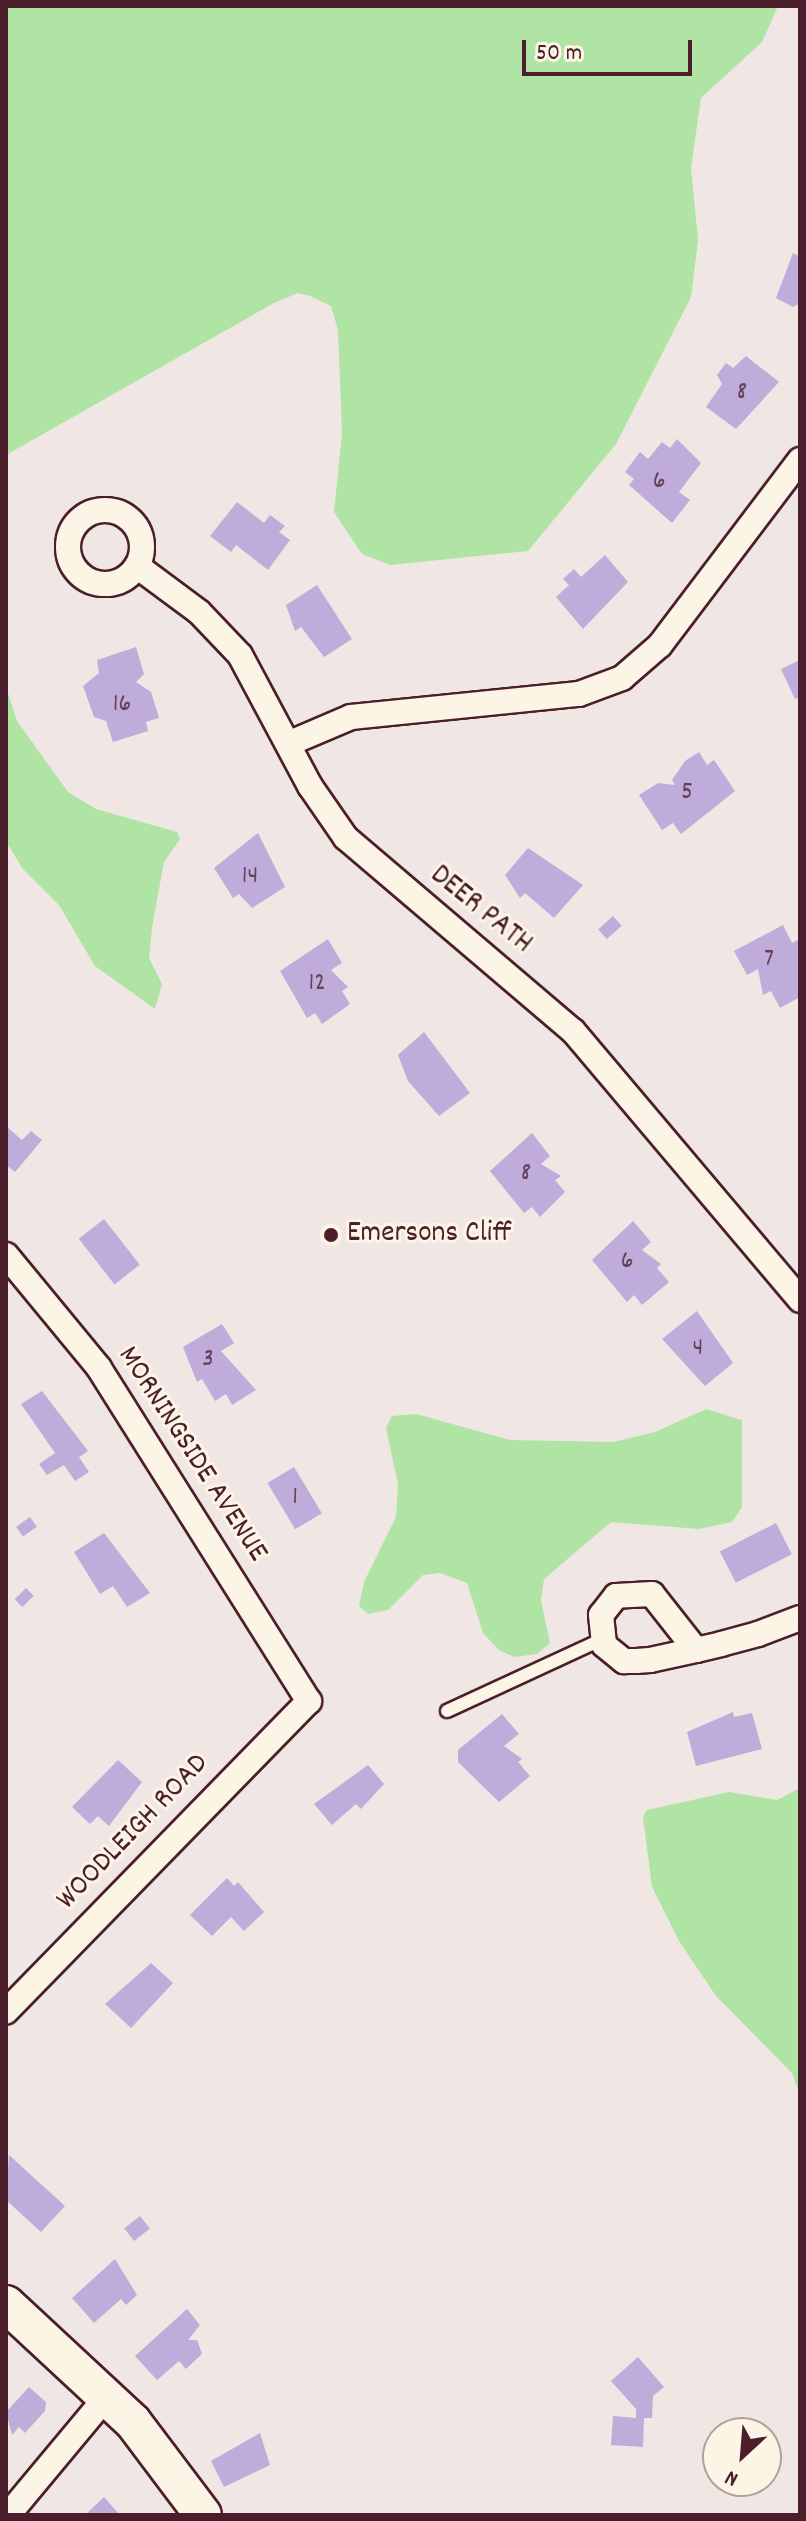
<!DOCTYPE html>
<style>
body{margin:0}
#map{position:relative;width:806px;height:2521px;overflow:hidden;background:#f0e6e3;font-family:Dekko,sans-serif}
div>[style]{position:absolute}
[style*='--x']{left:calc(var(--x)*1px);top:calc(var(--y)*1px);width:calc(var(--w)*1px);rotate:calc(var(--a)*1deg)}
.green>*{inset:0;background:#afe4a5}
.building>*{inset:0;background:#bfacdb;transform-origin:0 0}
.roads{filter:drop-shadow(2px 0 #4a1f2b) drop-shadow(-2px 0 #4a1f2b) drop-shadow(0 2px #4a1f2b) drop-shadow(0 -2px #4a1f2b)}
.lane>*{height:12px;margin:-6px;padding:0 6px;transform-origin:6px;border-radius:6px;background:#fcf5e5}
.street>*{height:24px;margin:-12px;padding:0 12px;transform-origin:12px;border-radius:12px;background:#fcf5e5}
.street>.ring{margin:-12px;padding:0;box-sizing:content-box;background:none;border:24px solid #fcf5e5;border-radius:50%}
.secondary>*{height:36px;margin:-18px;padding:0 18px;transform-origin:18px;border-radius:18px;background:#fcf5e5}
.dots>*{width:22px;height:22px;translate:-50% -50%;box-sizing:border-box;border:4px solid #fcf5e5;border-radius:50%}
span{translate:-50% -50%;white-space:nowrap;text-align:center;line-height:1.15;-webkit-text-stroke:6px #fcf5e5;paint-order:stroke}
.number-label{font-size:26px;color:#674257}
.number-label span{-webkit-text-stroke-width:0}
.street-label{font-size:30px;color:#4a1f2b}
.poi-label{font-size:30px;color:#4a1f2b}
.left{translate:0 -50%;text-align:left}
.frame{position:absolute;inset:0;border:8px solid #4a1f2b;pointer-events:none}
.north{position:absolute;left:702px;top:2417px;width:80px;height:80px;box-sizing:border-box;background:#fcf5e5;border:2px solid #b59f9b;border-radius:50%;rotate:206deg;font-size:22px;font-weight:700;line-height:32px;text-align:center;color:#4a1f2b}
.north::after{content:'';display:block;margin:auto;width:28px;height:36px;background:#4a1f2b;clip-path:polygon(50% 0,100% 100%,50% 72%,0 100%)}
.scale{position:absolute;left:522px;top:40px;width:170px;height:36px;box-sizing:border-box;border:4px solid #4a1f2b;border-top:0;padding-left:10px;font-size:24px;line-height:28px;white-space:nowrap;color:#4a1f2b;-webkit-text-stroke:6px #fcf5e5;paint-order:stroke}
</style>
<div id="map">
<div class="green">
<i style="clip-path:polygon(6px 6px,778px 6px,762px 42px,701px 98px,691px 168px,698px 240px,691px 297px,616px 444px,528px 551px,390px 565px,362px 554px,334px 512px,342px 434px,338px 330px,331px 306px,310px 296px,298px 293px,274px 303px,6px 455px)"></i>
<i style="clip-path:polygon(6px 687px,17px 721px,68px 792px,96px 809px,177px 832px,180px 839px,164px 862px,152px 927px,149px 958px,162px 984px,155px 1009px,95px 966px,59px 905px,22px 868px,6px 841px)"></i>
<i style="clip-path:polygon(706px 1409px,742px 1420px,742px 1507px,732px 1522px,699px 1529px,611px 1522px,544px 1579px,541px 1600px,550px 1643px,537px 1654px,514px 1657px,499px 1650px,483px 1633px,467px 1583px,440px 1573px,423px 1575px,388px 1610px,368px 1614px,359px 1606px,364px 1582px,396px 1517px,398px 1484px,386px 1428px,392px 1416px,416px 1414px,510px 1440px,613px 1442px,655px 1432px)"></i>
<i style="clip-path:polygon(800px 1788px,800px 2096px,792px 2073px,716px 1996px,679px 1941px,652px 1887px,643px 1817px,647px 1810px,729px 1792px,777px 1800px)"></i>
</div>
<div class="building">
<i style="clip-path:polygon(793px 253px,800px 257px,800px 303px,793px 307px,776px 298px)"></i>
<i style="clip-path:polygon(746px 356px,779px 382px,736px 429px,706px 407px,722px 384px,717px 375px,726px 363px,733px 368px)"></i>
<i style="clip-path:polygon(677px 439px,701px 463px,679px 492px,690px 500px,672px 523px,629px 485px,634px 479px,625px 472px,640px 452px,648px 459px,662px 442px,670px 448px)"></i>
<i style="clip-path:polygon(237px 502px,264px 523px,270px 515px,285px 526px,279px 532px,290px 540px,268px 570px,236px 545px,231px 552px,210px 536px)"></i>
<i style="clip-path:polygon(605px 555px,628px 582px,583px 629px,556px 597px,569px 585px,563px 579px,574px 569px,581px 577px)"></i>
<i style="clip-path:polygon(317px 585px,352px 639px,324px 657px,301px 627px,295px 631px,286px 605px)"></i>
<i style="clip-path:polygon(136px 647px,144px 674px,136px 682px,151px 692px,159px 718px,146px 722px,148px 731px,113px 742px,106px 721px,94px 717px,83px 686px,99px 673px,97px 660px)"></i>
<i style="clip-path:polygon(800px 660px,800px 697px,795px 699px,781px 669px)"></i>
<i style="clip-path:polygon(699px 752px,707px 765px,714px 760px,735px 791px,681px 834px,673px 823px,662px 830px,639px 795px,658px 783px,675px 785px,672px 780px,685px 761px)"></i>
<i style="clip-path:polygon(258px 833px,285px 887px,252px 908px,239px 894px,233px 898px,214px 868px)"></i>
<i style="clip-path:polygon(528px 848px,583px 885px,554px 918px,525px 893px,520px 898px,505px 875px)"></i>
<i style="left:613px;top:916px;width:13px;height:20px;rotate:48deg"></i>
<i style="clip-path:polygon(783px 925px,792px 943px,800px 939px,800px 997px,780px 1008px,771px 991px,763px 995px,758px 969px,747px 975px,734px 951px)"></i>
<i style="clip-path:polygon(328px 939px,342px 963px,331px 970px,348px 987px,342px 991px,350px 1004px,322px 1024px,315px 1013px,307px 1018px,280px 971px)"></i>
<i style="clip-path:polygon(424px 1032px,470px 1093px,439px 1116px,408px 1081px,398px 1055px)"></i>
<i style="clip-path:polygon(6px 1126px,22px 1140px,31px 1131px,42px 1140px,15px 1172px,6px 1165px)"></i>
<i style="clip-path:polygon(532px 1133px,550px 1156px,541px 1164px,561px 1176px,555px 1180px,565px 1192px,540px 1217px,532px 1207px,524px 1213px,490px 1171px)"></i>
<i style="left:104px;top:1219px;width:58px;height:32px;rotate:52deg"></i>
<i style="clip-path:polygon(633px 1221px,651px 1242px,642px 1250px,661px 1264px,657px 1268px,669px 1282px,642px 1305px,634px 1295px,627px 1302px,592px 1260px)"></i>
<i style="clip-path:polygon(697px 1311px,733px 1363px,705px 1386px,662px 1339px)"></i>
<i style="clip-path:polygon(222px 1324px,234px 1343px,221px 1351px,256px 1390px,232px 1405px,226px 1394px,215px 1401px,202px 1379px,197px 1382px,183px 1347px)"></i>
<i style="clip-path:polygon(42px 1391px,88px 1451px,79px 1457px,89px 1472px,75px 1481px,64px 1465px,47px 1475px,39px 1464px,55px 1453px,21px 1404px)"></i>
<i style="left:294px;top:1467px;width:54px;height:31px;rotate:59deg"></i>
<i style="left:30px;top:1517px;width:12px;height:17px;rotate:55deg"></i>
<i style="left:776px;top:1523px;width:35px;height:63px;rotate:63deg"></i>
<i style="clip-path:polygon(104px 1533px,150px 1593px,127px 1607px,113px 1586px,100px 1594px,74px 1552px)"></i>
<i style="left:26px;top:1588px;width:11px;height:16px;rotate:45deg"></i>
<i style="clip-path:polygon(733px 1712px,734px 1717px,752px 1713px,762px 1749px,696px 1766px,687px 1732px)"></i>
<i style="clip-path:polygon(502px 1714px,519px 1734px,504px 1746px,522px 1759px,518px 1762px,530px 1776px,499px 1802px,458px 1762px,458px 1750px)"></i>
<i style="clip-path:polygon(118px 1760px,142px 1782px,109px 1826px,98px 1816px,90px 1824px,72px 1807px)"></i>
<i style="clip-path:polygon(368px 1765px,384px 1784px,361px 1809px,356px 1804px,332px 1825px,314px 1804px)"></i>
<i style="clip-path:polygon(227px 1878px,234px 1886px,238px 1882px,264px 1912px,244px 1931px,231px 1917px,212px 1936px,190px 1915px)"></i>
<i style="clip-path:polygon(151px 1963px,173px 1983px,131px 2028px,105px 2004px)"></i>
<i style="clip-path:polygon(9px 2155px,65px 2206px,41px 2232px,6px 2200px)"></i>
<i style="left:140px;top:2216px;width:16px;height:20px;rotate:52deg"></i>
<i style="clip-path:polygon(115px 2259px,137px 2295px,126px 2305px,121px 2299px,94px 2323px,72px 2298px)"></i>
<i style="clip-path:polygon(187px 2309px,200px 2325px,188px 2340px,197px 2340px,202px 2354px,186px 2369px,179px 2361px,157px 2380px,135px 2356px)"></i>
<i style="clip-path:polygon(638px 2357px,664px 2387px,653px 2396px,652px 2418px,644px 2418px,643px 2447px,611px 2445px,613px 2416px,636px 2418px,636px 2409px,611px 2381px)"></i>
<i style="clip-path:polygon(29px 2387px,46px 2402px,45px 2411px,25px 2433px,19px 2427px,12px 2435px,6px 2412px)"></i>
<i style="clip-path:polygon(260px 2433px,270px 2465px,224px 2487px,211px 2461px)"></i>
<i style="clip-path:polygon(104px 2497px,120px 2515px,85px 2515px)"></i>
</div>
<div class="roads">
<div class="lane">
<i style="--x:447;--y:1711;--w:170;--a:-24.8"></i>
</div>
<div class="street">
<i class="ring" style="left:68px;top:510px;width:50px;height:50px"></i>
<i style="--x:137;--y:566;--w:77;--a:36.6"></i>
<i style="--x:199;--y:612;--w:59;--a:46.4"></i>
<i style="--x:240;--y:655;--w:149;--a:61.9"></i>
<i style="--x:310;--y:786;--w:63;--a:55.3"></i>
<i style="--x:346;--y:838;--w:298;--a:40.4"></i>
<i style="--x:573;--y:1031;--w:352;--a:49.8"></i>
<i style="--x:290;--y:743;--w:66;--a:-23.1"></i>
<i style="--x:351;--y:717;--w:229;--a:-5.8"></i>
<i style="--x:579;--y:694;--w:46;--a:-20.4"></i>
<i style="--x:622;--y:678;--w:50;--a:-41"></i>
<i style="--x:660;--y:645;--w:232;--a:-52.9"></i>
<i style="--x:6;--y:1255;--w:146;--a:50.5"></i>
<i style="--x:99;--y:1368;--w:394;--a:57.8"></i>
<i style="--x:309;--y:1701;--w:434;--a:134.3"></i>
<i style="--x:696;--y:1650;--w:71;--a:-128.2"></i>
<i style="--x:652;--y:1594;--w:36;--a:177"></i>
<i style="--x:616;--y:1596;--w:24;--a:128"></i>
<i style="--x:601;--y:1615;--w:30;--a:84"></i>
<i style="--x:604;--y:1645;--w:26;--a:39"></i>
<i style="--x:624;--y:1661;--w:12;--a:0"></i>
<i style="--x:636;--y:1661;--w:14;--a:-4"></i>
<i style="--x:650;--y:1660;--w:47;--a:-12.3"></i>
<i style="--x:696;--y:1650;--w:26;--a:-13"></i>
<i style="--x:721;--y:1644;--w:38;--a:-15"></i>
<i style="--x:758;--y:1634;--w:45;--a:-20.9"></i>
<i style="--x:8;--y:2515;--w:155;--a:-50.2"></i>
</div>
<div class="secondary">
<i style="--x:6;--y:2304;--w:173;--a:42.9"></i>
<i style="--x:133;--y:2422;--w:116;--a:53"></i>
</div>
</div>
<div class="dots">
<i style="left:331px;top:1235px;background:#4a1f2b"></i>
</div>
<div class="number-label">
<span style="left:742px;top:393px">8</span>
<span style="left:659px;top:482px">6</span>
<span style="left:122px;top:705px">16</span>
<span style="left:687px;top:793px">5</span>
<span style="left:250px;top:877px">14</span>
<span style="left:769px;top:960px">7</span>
<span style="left:317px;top:984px">12</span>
<span style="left:526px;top:1174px">8</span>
<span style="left:627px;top:1262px">6</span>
<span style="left:698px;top:1349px">4</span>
<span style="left:208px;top:1360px">3</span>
<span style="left:295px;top:1498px">1</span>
</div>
<div class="street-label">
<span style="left:480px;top:911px;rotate:39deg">DEER PATH</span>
<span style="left:191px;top:1455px;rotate:57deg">MORNINGSIDE AVENUE</span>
<span style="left:134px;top:1833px;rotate:-46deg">WOODLEIGH ROAD</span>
</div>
<div class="poi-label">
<span class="left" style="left:347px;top:1235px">Emersons Cliff</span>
</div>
<div class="frame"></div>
<div class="north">N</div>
<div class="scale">50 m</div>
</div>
